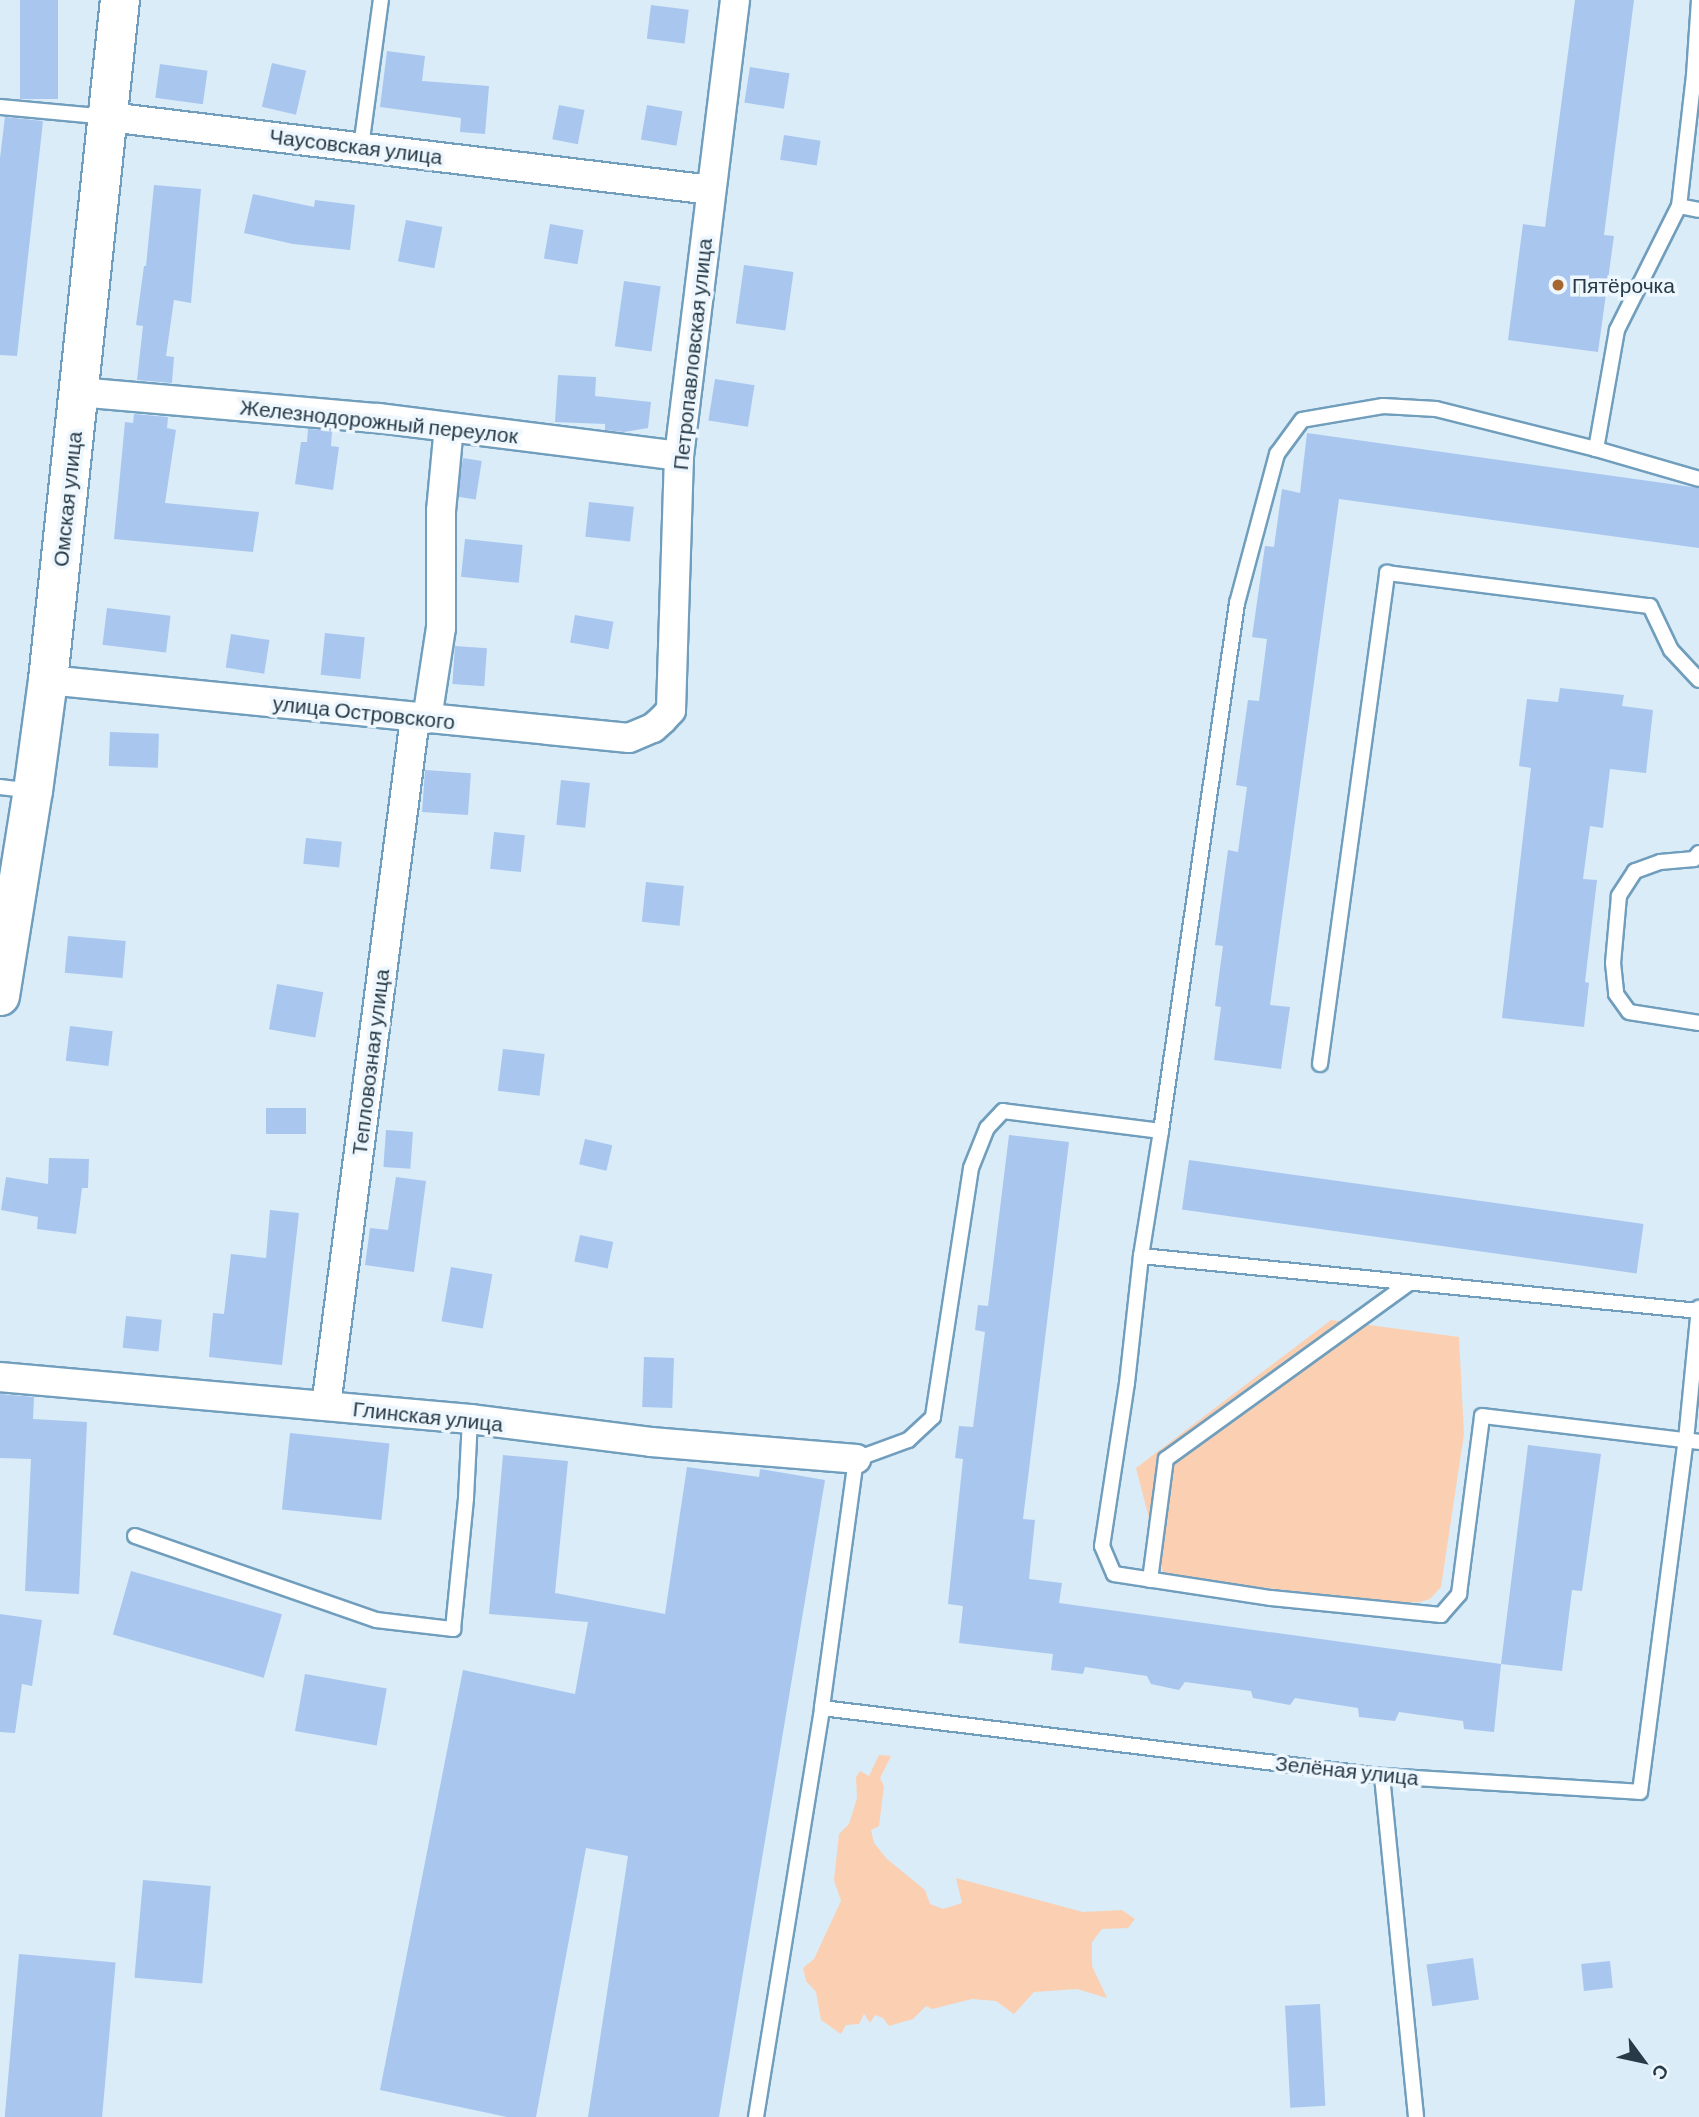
<!DOCTYPE html>
<meta charset="utf-8">
<style>
body{margin:0}
#map{position:relative;width:1699px;height:2117px;overflow:hidden;background:#d9ecf8;font-family:Barlow,sans-serif}
div>[style]{position:absolute}
[style*='--x']{left:calc(var(--x)*1px);top:calc(var(--y)*1px);width:calc(var(--w)*1px);rotate:calc(var(--a)*1deg)}
.green>*{inset:0;background:#fbd0b2}
.building>*{inset:0;background:#a9c6ef;transform-origin:0 0}
.roads{filter:drop-shadow(2px 0 #709ebc) drop-shadow(-2px 0 #709ebc) drop-shadow(0 2px #709ebc) drop-shadow(0 -2px #709ebc)}
.service>*{height:14px;margin:-7px;padding:0 7px;transform-origin:7px;border-radius:7px;background:#fff}
.minor>*{height:28px;margin:-14px;padding:0 14px;transform-origin:14px;border-radius:14px;background:#fff}
.secondary>*{height:38px;margin:-19px;padding:0 19px;transform-origin:19px;border-radius:19px;background:#fff}
.dots>*{width:19px;height:19px;translate:-50% -50%;box-sizing:border-box;border:4px solid #eef7fe;border-radius:50%}
span{translate:-50% -50%;white-space:nowrap;text-align:center;line-height:1.15;-webkit-text-stroke:7px #eef7fe;paint-order:stroke}
.street-label{font-size:21px;color:#273a47}
.poi-label{font-size:21px;color:#273a47}
.left{translate:0 -50%;text-align:left}
.north{position:absolute;left:1608px;top:2026px;width:70px;height:70px;-webkit-text-stroke:5px #eef7fe;paint-order:stroke;rotate:123deg;font-size:19px;font-weight:700;line-height:28px;text-align:center;color:#273a47}
.north::after{content:'';display:block;margin:auto;width:24px;height:32px;background:#273a47;clip-path:polygon(50% 0,100% 100%,50% 72%,0 100%)}
</style>
<div id="map">
<div class="green">
<i style="clip-path:polygon(1331px 1320px,1459px 1337px,1464px 1434px,1441px 1587px,1430px 1599px,1420px 1602px,1396px 1603px,1164px 1576px,1136px 1468px)"></i>
<i style="clip-path:polygon(879px 1755px,891px 1756px,880px 1778px,884px 1786px,879px 1826px,871px 1830px,874px 1843px,887px 1859px,925px 1890px,930px 1904px,943px 1909px,962px 1903px,956px 1878px,1083px 1912px,1122px 1910px,1135px 1919px,1128px 1928px,1102px 1929px,1092px 1942px,1092px 1966px,1107px 1998px,1077px 1989px,1034px 1992px,1014px 2014px,996px 2001px,972px 1999px,932px 2009px,926px 2006px,913px 2019px,889px 2026px,883px 2018px,875px 2015px,870px 2023px,864px 2014px,859px 2024px,846px 2025px,841px 2034px,821px 2020px,816px 1992px,806px 1981px,803px 1968px,814px 1959px,841px 1901px,834px 1880px,839px 1834px,849px 1824px,857px 1798px,856px 1777px,860px 1771px,869px 1776px)"></i>
</div>
<div class="building">
<i style="left:20px;top:0;width:38px;height:99px"></i>
<i style="clip-path:polygon(1575px 0,1634px 0,1604px 235px,1614px 236px,1598px 352px,1508px 340px,1523px 224px,1545px 227px)"></i>
<i style="left:651px;top:5px;width:38px;height:34px;rotate:7deg"></i>
<i style="clip-path:polygon(387px 51px,425px 56px,422px 81px,489px 86px,485px 134px,460px 132px,461px 118px,380px 107px)"></i>
<i style="left:272px;top:63px;width:35px;height:45px;rotate:13deg"></i>
<i style="left:160px;top:64px;width:48px;height:34px;rotate:8deg"></i>
<i style="left:750px;top:67px;width:40px;height:36px;rotate:9deg"></i>
<i style="left:559px;top:105px;width:26px;height:35px;rotate:11deg"></i>
<i style="left:647px;top:105px;width:36px;height:35px;rotate:10deg"></i>
<i style="clip-path:polygon(5px 117px,43px 121px,17px 356px,0 355px,0 158px)"></i>
<i style="left:784px;top:135px;width:37px;height:25px;rotate:9deg"></i>
<i style="clip-path:polygon(154px 185px,201px 189px,191px 303px,174px 300px,166px 356px,174px 357px,172px 383px,137px 380px,143px 326px,136px 325px,144px 266px,146px 266px)"></i>
<i style="clip-path:polygon(253px 194px,314px 207px,315px 200px,355px 205px,350px 250px,293px 244px,244px 233px)"></i>
<i style="left:406px;top:220px;width:37px;height:42px;rotate:11deg"></i>
<i style="left:550px;top:224px;width:34px;height:35px;rotate:10deg"></i>
<i style="left:744px;top:265px;width:50px;height:59px;rotate:8deg"></i>
<i style="left:624px;top:281px;width:37px;height:66px;rotate:8deg"></i>
<i style="clip-path:polygon(558px 375px,596px 377px,595px 396px,651px 402px,648px 428px,624px 432px,605px 430px,605px 424px,555px 422px)"></i>
<i style="left:715px;top:379px;width:40px;height:42px;rotate:9deg"></i>
<i style="clip-path:polygon(134px 414px,168px 417px,167px 428px,176px 430px,165px 503px,259px 512px,253px 552px,114px 539px,125px 422px,133px 423px)"></i>
<i style="clip-path:polygon(308px 429px,332px 431px,331px 446px,339px 447px,333px 490px,295px 484px,301px 442px,307px 442px)"></i>
<i style="clip-path:polygon(1307px 433px,1699px 488px,1699px 548px,1339px 499px,1270px 1005px,1290px 1007px,1281px 1069px,1214px 1060px,1221px 1007px,1215px 1006px,1223px 946px,1215px 945px,1228px 850px,1238px 852px,1247px 787px,1236px 785px,1248px 700px,1259px 701px,1267px 639px,1252px 637px,1265px 546px,1274px 547px,1282px 489px,1300px 493px)"></i>
<i style="left:463px;top:458px;width:19px;height:39px;rotate:9deg"></i>
<i style="left:589px;top:502px;width:45px;height:35px;rotate:6deg"></i>
<i style="left:465px;top:539px;width:58px;height:38px;rotate:6deg"></i>
<i style="left:107px;top:608px;width:64px;height:37px;rotate:7deg"></i>
<i style="left:575px;top:615px;width:39px;height:28px;rotate:10deg"></i>
<i style="left:325px;top:633px;width:40px;height:42px;rotate:6deg"></i>
<i style="left:231px;top:634px;width:39px;height:34px;rotate:9deg"></i>
<i style="left:455px;top:646px;width:32px;height:38px;rotate:4deg"></i>
<i style="clip-path:polygon(1560px 688px,1624px 695px,1622px 706px,1653px 710px,1646px 773px,1610px 769px,1603px 828px,1590px 826px,1583px 879px,1597px 880px,1585px 982px,1589px 983px,1584px 1027px,1502px 1018px,1531px 768px,1519px 766px,1527px 699px,1558px 702px)"></i>
<i style="left:110px;top:732px;width:49px;height:34px;rotate:2deg"></i>
<i style="left:425px;top:770px;width:46px;height:42px;rotate:4deg"></i>
<i style="left:561px;top:780px;width:29px;height:45px;rotate:6deg"></i>
<i style="left:494px;top:832px;width:31px;height:37px;rotate:6deg"></i>
<i style="left:306px;top:838px;width:36px;height:26px;rotate:6deg"></i>
<i style="left:646px;top:882px;width:38px;height:40px;rotate:6deg"></i>
<i style="left:68px;top:936px;width:58px;height:37px;rotate:5deg"></i>
<i style="left:277px;top:984px;width:47px;height:46px;rotate:10deg"></i>
<i style="left:70px;top:1026px;width:43px;height:35px;rotate:7deg"></i>
<i style="left:503px;top:1049px;width:42px;height:42px;rotate:7deg"></i>
<i style="left:266px;top:1108px;width:40px;height:26px"></i>
<i style="left:386px;top:1130px;width:27px;height:37px;rotate:4deg"></i>
<i style="clip-path:polygon(1009px 1135px,1069px 1142px,1023px 1519px,1035px 1520px,1029px 1579px,1062px 1583px,1059px 1603px,1501px 1664px,1494px 1732px,1464px 1729px,1463px 1721px,1399px 1712px,1395px 1721px,1359px 1717px,1358px 1708px,1295px 1698px,1290px 1705px,1253px 1698px,1251px 1691px,1185px 1682px,1179px 1690px,1151px 1684px,1147px 1676px,1085px 1667px,1083px 1674px,1051px 1670px,1053px 1654px,959px 1643px,963px 1606px,948px 1604px,963px 1459px,955px 1458px,959px 1426px,973px 1427px,985px 1332px,975px 1330px,978px 1305px,988px 1306px)"></i>
<i style="left:585px;top:1139px;width:28px;height:26px;rotate:13deg"></i>
<i style="clip-path:polygon(49px 1158px,89px 1159px,88px 1188px,82px 1188px,76px 1234px,37px 1229px,38px 1217px,1px 1210px,6px 1177px,48px 1184px)"></i>
<i style="left:1189px;top:1160px;width:459px;height:50px;rotate:8deg"></i>
<i style="clip-path:polygon(396px 1177px,426px 1181px,414px 1272px,365px 1265px,370px 1228px,388px 1230px)"></i>
<i style="clip-path:polygon(270px 1210px,299px 1213px,282px 1365px,209px 1357px,213px 1313px,224px 1314px,231px 1254px,266px 1258px)"></i>
<i style="left:580px;top:1235px;width:34px;height:27px;rotate:12deg"></i>
<i style="left:451px;top:1267px;width:42px;height:55px;rotate:10deg"></i>
<i style="left:126px;top:1316px;width:36px;height:32px;rotate:6deg"></i>
<i style="left:644px;top:1357px;width:30px;height:50px;rotate:2deg"></i>
<i style="clip-path:polygon(0 1394px,34px 1397px,33px 1419px,87px 1422px,79px 1594px,25px 1591px,31px 1459px,0 1458px)"></i>
<i style="left:290px;top:1433px;width:100px;height:77px;rotate:6deg"></i>
<i style="clip-path:polygon(1528px 1445px,1601px 1454px,1582px 1591px,1572px 1590px,1562px 1671px,1501px 1664px)"></i>
<i style="clip-path:polygon(503px 1455px,568px 1461px,555px 1593px,665px 1614px,687px 1467px,759px 1477px,760px 1469px,825px 1480px,719px 2117px,588px 2117px,628px 1856px,586px 1848px,536px 2117px,507px 2117px,380px 2090px,463px 1670px,575px 1694px,588px 1622px,489px 1614px)"></i>
<i style="left:131px;top:1571px;width:157px;height:66px;rotate:16deg"></i>
<i style="clip-path:polygon(0 1614px,42px 1620px,32px 1686px,22px 1684px,15px 1733px,0 1732px)"></i>
<i style="left:305px;top:1674px;width:83px;height:58px;rotate:10deg"></i>
<i style="left:143px;top:1880px;width:68px;height:98px;rotate:5deg"></i>
<i style="left:19px;top:1954px;width:97px;height:164px;rotate:5deg"></i>
<i style="left:1473px;top:1958px;width:42px;height:47px;rotate:82deg"></i>
<i style="left:1610px;top:1961px;width:27px;height:29px;rotate:84deg"></i>
<i style="left:1320px;top:2004px;width:102px;height:35px;rotate:87deg"></i>
</div>
<div class="roads">
<div class="service">
<i style="--x:1699;--y:0;--w:75;--a:93.8"></i>
<i style="--x:1694;--y:75;--w:132;--a:96.5"></i>
<i style="--x:1679;--y:206;--w:139;--a:116.6"></i>
<i style="--x:1617;--y:330;--w:121;--a:100"></i>
<i style="--x:1596;--y:449;--w:165;--a:-166"></i>
<i style="--x:1436;--y:409;--w:53;--a:-176.8"></i>
<i style="--x:1383;--y:406;--w:82;--a:170.2"></i>
<i style="--x:1302;--y:420;--w:42;--a:126.3"></i>
<i style="--x:1277;--y:454;--w:154;--a:105"></i>
<i style="--x:1237;--y:603;--w:533;--a:98.19"></i>
<i style="--x:1161;--y:1131;--w:159;--a:-172.8"></i>
<i style="--x:1003;--y:1111;--w:23;--a:133"></i>
<i style="--x:987;--y:1128;--w:43;--a:111.8"></i>
<i style="--x:971;--y:1168;--w:252;--a:98.7"></i>
<i style="--x:933;--y:1417;--w:34;--a:137"></i>
<i style="--x:908;--y:1440;--w:55;--a:159.9"></i>
<i style="--x:856;--y:1459;--w:251;--a:97.8"></i>
<i style="--x:822;--y:1708;--w:564;--a:6.92"></i>
<i style="--x:1382;--y:1776;--w:258;--a:3.5"></i>
<i style="--x:1640;--y:1792;--w:355;--a:-82.6"></i>
<i style="--x:1686;--y:1440;--w:133;--a:-84.4"></i>
<i style="--x:0;--y:107;--w:107;--a:5.3"></i>
<i style="--x:361;--y:147;--w:148;--a:-82.3"></i>
<i style="--x:1679;--y:206;--w:20;--a:11"></i>
<i style="--x:1596;--y:449;--w:107;--a:16.2"></i>
<i style="--x:0;--y:787;--w:32;--a:7"></i>
<i style="--x:1699;--y:853;--w:8;--a:130"></i>
<i style="--x:1694;--y:859;--w:34;--a:175"></i>
<i style="--x:1660;--y:862;--w:27;--a:160"></i>
<i style="--x:1635;--y:871;--w:30;--a:123"></i>
<i style="--x:1619;--y:896;--w:67;--a:95.1"></i>
<i style="--x:1613;--y:963;--w:31;--a:84"></i>
<i style="--x:1616;--y:994;--w:22;--a:54"></i>
<i style="--x:1629;--y:1012;--w:71;--a:8.9"></i>
<i style="--x:1320;--y:1064;--w:496;--a:-82.2"></i>
<i style="--x:1387;--y:573;--w:265;--a:7.2"></i>
<i style="--x:1650;--y:606;--w:49;--a:64.5"></i>
<i style="--x:1671;--y:650;--w:41;--a:47"></i>
<i style="--x:1141;--y:1256;--w:127;--a:-80.9"></i>
<i style="--x:1699;--y:1311;--w:561;--a:-174.37"></i>
<i style="--x:1141;--y:1256;--w:128;--a:96.3"></i>
<i style="--x:1127;--y:1383;--w:165;--a:98.7"></i>
<i style="--x:1102;--y:1546;--w:30;--a:67"></i>
<i style="--x:1114;--y:1574;--w:159;--a:8.7"></i>
<i style="--x:1271;--y:1598;--w:171;--a:5.7"></i>
<i style="--x:1441;--y:1615;--w:28;--a:-49"></i>
<i style="--x:1459;--y:1594;--w:179;--a:-82.6"></i>
<i style="--x:1482;--y:1416;--w:219;--a:6.8"></i>
<i style="--x:135;--y:1536;--w:255;--a:19.2"></i>
<i style="--x:376;--y:1620;--w:78;--a:6.7"></i>
<i style="--x:453;--y:1629;--w:132;--a:-84.3"></i>
<i style="--x:466;--y:1498;--w:79;--a:-87.1"></i>
<i style="--x:1150;--y:1580;--w:122;--a:-82.5"></i>
<i style="--x:1166;--y:1459;--w:300;--a:-35.9"></i>
<i style="--x:1382;--y:1776;--w:343;--a:84.3"></i>
<i style="--x:756;--y:2117;--w:414;--a:-80.8"></i>
</div>
<div class="minor">
<i style="--x:109;--y:117;--w:606;--a:6.91"></i>
<i style="--x:78;--y:392;--w:301;--a:5"></i>
<i style="--x:378;--y:418;--w:303;--a:7.2"></i>
<i style="--x:48;--y:680;--w:584;--a:5.7"></i>
<i style="--x:629;--y:738;--w:26;--a:-23"></i>
<i style="--x:653;--y:728;--w:13;--a:-42"></i>
<i style="--x:663;--y:719;--w:12;--a:-48"></i>
<i style="--x:671;--y:710;--w:254;--a:-88.2"></i>
<i style="--x:679;--y:456;--w:459;--a:-83"></i>
<i style="--x:427;--y:719;--w:92;--a:-81.3"></i>
<i style="--x:441;--y:628;--w:117;--a:-90"></i>
<i style="--x:441;--y:511;--w:84;--a:-84.6"></i>
<i style="--x:0;--y:1377;--w:472;--a:5.1"></i>
<i style="--x:470;--y:1419;--w:182;--a:7.2"></i>
<i style="--x:651;--y:1442;--w:206;--a:4.7"></i>
<i style="--x:326;--y:1406;--w:694;--a:-82.63"></i>
</div>
<div class="secondary">
<i style="--x:0;--y:996;--w:208;--a:-80.9"></i>
<i style="--x:33;--y:791;--w:112;--a:-82.3"></i>
<i style="--x:48;--y:680;--w:684;--a:-83.96"></i>
</div>
</div>
<div class="dots">
<i style="left:1558px;top:285px;background:#a76630"></i>
</div>
<div class="street-label">
<span style="left:356px;top:146px;rotate:7deg">Чаусовская улица</span>
<span style="left:692px;top:354px;rotate:-84deg">Петропавловская улица</span>
<span style="left:379px;top:421px;rotate:6deg">Железнодорожный переулок</span>
<span style="left:67px;top:499px;rotate:-84deg">Омская улица</span>
<span style="left:364px;top:712px;rotate:6deg">улица Островского</span>
<span style="left:370px;top:1062px;rotate:-83deg">Тепловозная улица</span>
<span style="left:428px;top:1416px;rotate:6deg">Глинская улица</span>
<span style="left:1347px;top:1770px;rotate:6deg">Зелёная улица</span>
</div>
<div class="poi-label">
<span class="left" style="left:1572px;top:285px">Пятёрочка</span>
</div>
<div class="north">С</div>
</div>
